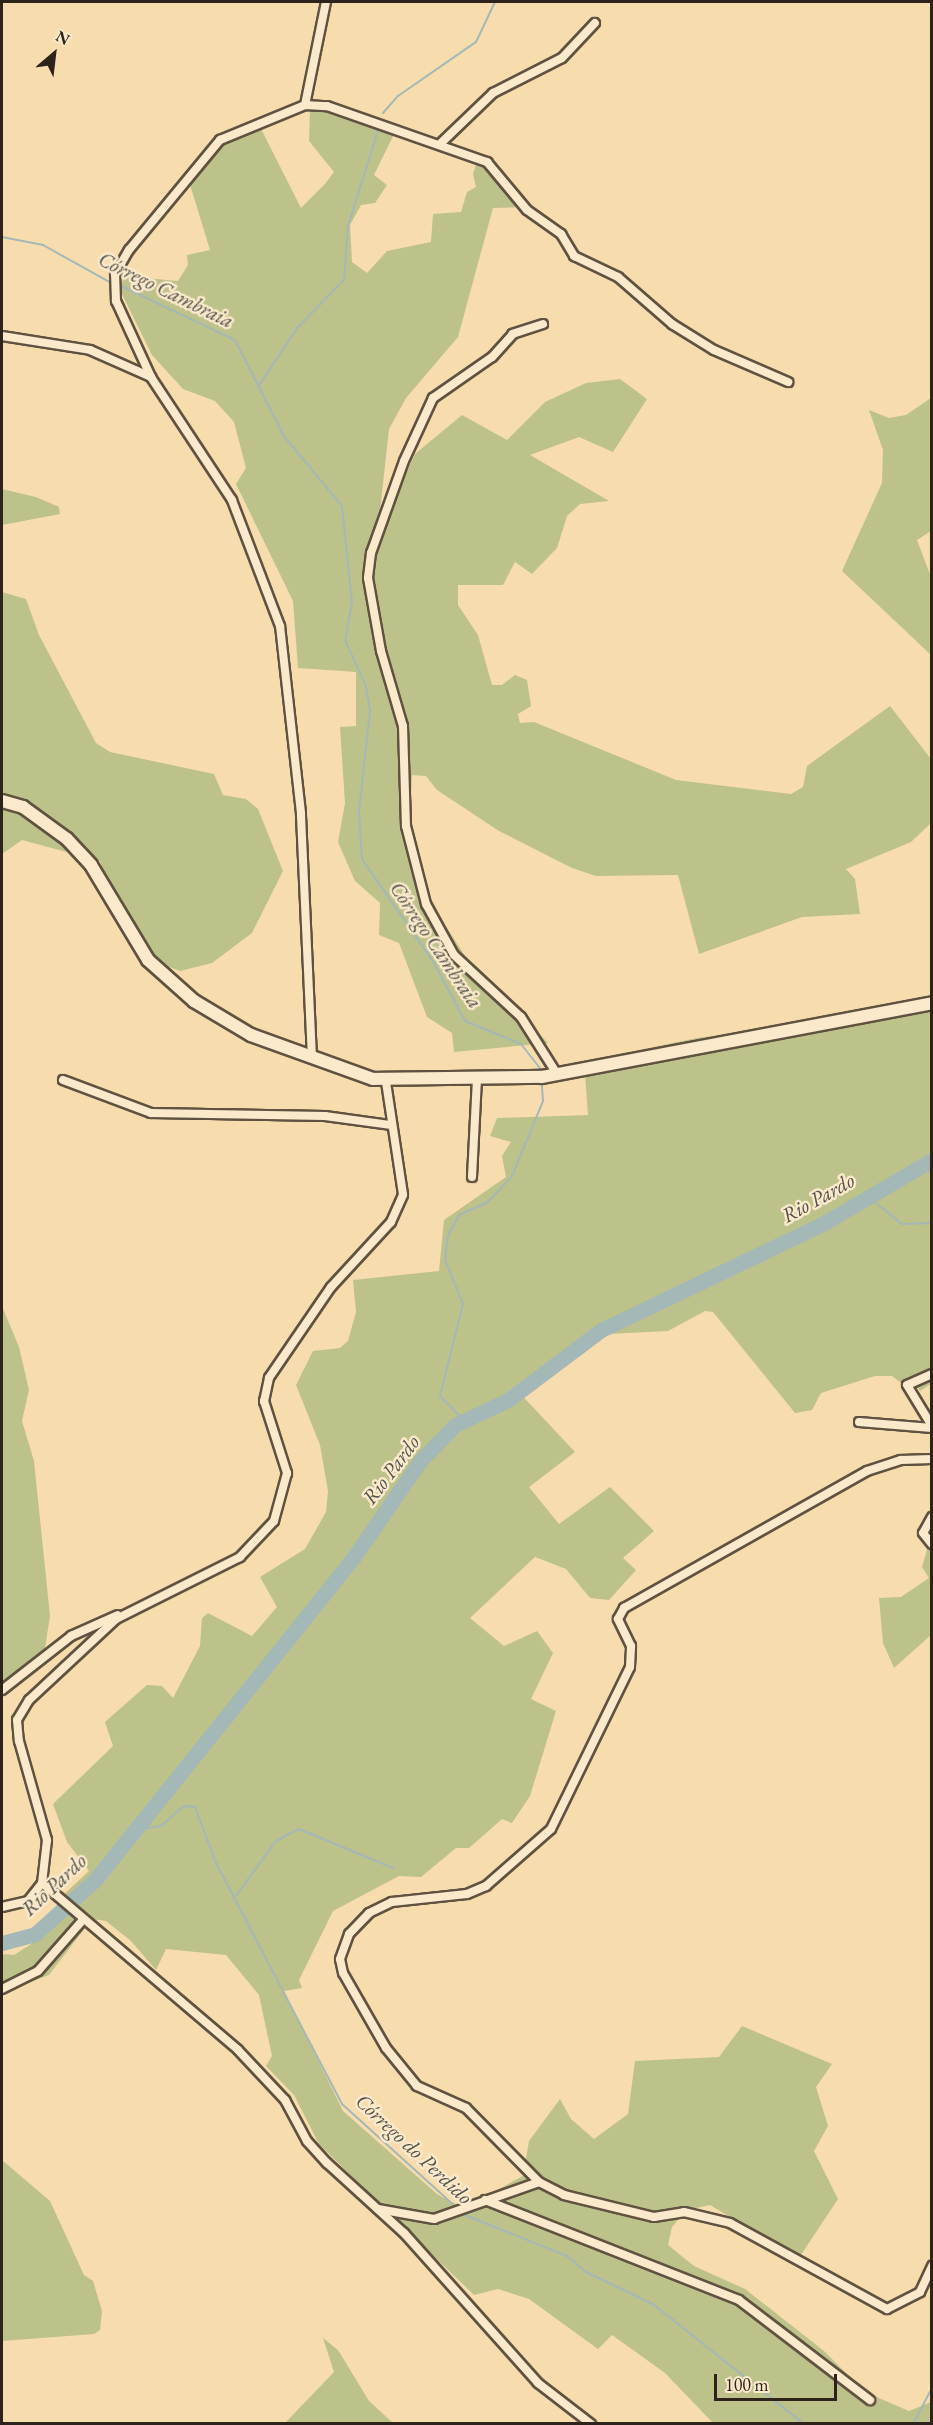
<!DOCTYPE html>
<meta charset="utf-8">
<style>
body{margin:0}
#map{position:relative;width:933px;height:2425px;overflow:hidden;background:#f7ddae;font-family:"EB Garamond",serif}
div>[style]{position:absolute}
[style*='--x']{left:calc(var(--x)*1px);top:calc(var(--y)*1px);width:calc(var(--w)*1px);rotate:calc(var(--a)*1deg)}
.green>*{inset:0;background:#bdc18a}
.stream>*{height:2px;margin:-1px;padding:0 1px;transform-origin:1px;border-radius:1px;background:#a4b8b7}
.river>*{height:15px;margin:-7.5px;padding:0 7.5px;transform-origin:7.5px;border-radius:7.5px;background:#a4b8b7}
.roads{filter:drop-shadow(2px 0 #605240) drop-shadow(-2px 0 #605240) drop-shadow(0 2px #605240) drop-shadow(0 -2px #605240)}
.street>*{height:8px;margin:-4px;padding:0 4px;transform-origin:4px;border-radius:4px;background:#fae9ca}
.secondary>*{height:12px;margin:-6px;padding:0 6px;transform-origin:6px;border-radius:6px;background:#fae9ca}
span{translate:-50% -50%;white-space:nowrap;text-align:center;line-height:1.15;-webkit-text-stroke:5px #fae9ca;paint-order:stroke}
.water-label{font-size:21px;color:#51504a;font-style:italic}
.frame{position:absolute;inset:0;border:3px solid #2d231b;pointer-events:none}
.north{position:absolute;left:24px;top:24px;width:60px;height:60px;-webkit-text-stroke:4px #fae9ca;paint-order:stroke;rotate:28deg;font-size:16px;font-weight:700;line-height:24px;text-align:center;color:#2d231b}
.north::after{content:'';display:block;margin:auto;width:21px;height:27px;background:#2d231b;clip-path:polygon(50% 0,100% 100%,50% 72%,0 100%)}
.scale{position:absolute;left:714px;top:2374px;width:123px;height:27px;box-sizing:border-box;border:3px solid #2d231b;border-top:0;padding-left:8px;font-size:18px;line-height:21px;white-space:nowrap;color:#2d231b;-webkit-text-stroke:4px #fae9ca;paint-order:stroke}
</style>
<div id="map">
<div class="green">
<i style="clip-path:polygon(308px 97px,318px 106px,397px 128px,374px 175px,387px 185px,375px 203px,361px 205px,350px 225px,352px 262px,367px 273px,387px 251px,431px 242px,433px 214px,461px 212px,467px 192px,476px 187px,473px 174px,479px 155px,502px 169px,530px 207px,493px 208px,458px 337px,406px 398px,389px 429px,380px 511px,389px 512px,415px 454px,462px 415px,507px 440px,545px 402px,586px 383px,620px 379px,647px 399px,613px 452px,579px 437px,530px 455px,609px 501px,580px 504px,567px 516px,557px 548px,532px 574px,515px 562px,503px 585px,458px 585px,458px 605px,478px 635px,492px 685px,502px 685px,515px 675px,527px 680px,531px 706px,518px 714px,520px 723px,534px 722px,676px 780px,791px 794px,803px 787px,807px 766px,890px 706px,931px 759px,931px 823px,911px 842px,846px 869px,855px 879px,860px 914px,802px 917px,699px 954px,678px 875px,596px 876px,572px 868px,499px 831px,437px 790px,426px 776px,412px 775px,409px 839px,430px 902px,467px 959px,548px 1043px,454px 1052px,452px 1033px,427px 1017px,399px 943px,379px 935px,380px 903px,355px 881px,338px 842px,345px 803px,340px 727px,356px 726px,356px 672px,298px 668px,293px 601px,236px 484px,246px 468px,234px 422px,215px 401px,183px 389px,152px 355px,121px 292px,123px 276px,178px 281px,188px 265px,187px 255px,210px 250px,188px 178px,223px 142px,258px 123px,301px 208px,325px 184px,334px 172px,309px 141px,310px 110px,303px 101px)"></i>
<i style="clip-path:polygon(931px 398px,931px 531px,917px 540px,931px 577px,931px 655px,842px 571px,882px 483px,883px 450px,869px 410px,889px 418px,906px 415px)"></i>
<i style="clip-path:polygon(2px 489px,36px 497px,59px 507px,60px 514px,2px 525px)"></i>
<i style="clip-path:polygon(2px 592px,26px 599px,39px 635px,96px 743px,110px 752px,214px 774px,223px 795px,246px 799px,258px 809px,283px 871px,252px 933px,212px 963px,180px 971px,157px 962px,115px 901px,100px 861px,22px 840px,2px 854px)"></i>
<i style="clip-path:polygon(931px 1001px,931px 1384px,920px 1391px,912px 1377px,901px 1383px,892px 1376px,875px 1376px,821px 1393px,812px 1410px,795px 1413px,713px 1312px,705px 1311px,668px 1331px,608px 1334px,580px 1356px,515px 1388px,575px 1452px,529px 1487px,559px 1524px,610px 1487px,654px 1531px,623px 1558px,636px 1570px,609px 1600px,590px 1598px,566px 1569px,535px 1557px,470px 1618px,504px 1646px,537px 1631px,553px 1653px,531px 1699px,556px 1711px,530px 1796px,512px 1823px,502px 1819px,469px 1848px,456px 1848px,421px 1877px,399px 1876px,333px 1911px,299px 1980px,302px 1988px,284px 1991px,343px 2111px,437px 2194px,463px 2208px,523px 2176px,529px 2141px,560px 2099px,571px 2119px,594px 2139px,628px 2114px,635px 2061px,719px 2057px,742px 2026px,832px 2064px,816px 2087px,828px 2126px,814px 2151px,838px 2199px,799px 2258px,710px 2205px,686px 2210px,672px 2227px,668px 2245px,694px 2266px,745px 2289px,824px 2351px,865px 2392px,909px 2411px,931px 2402px,931px 2423px,713px 2423px,665px 2373px,612px 2335px,598px 2349px,529px 2299px,498px 2289px,474px 2295px,384px 2208px,319px 2144px,294px 2095px,266px 2066px,272px 2056px,259px 1995px,226px 1955px,166px 1949px,156px 1970px,131px 1941px,106px 1921px,92px 1919px,49px 1975px,2px 1993px,2px 1954px,14px 1955px,36px 1941px,69px 1909px,60px 1898px,89px 1871px,67px 1842px,53px 1804px,113px 1746px,105px 1722px,147px 1685px,162px 1686px,173px 1698px,200px 1646px,202px 1618px,208px 1613px,252px 1636px,277px 1607px,260px 1577px,305px 1549px,326px 1512px,328px 1491px,320px 1445px,296px 1385px,313px 1351px,340px 1348px,348px 1341px,356px 1312px,353px 1280px,439px 1271px,444px 1220px,506px 1177px,502px 1156px,511px 1142px,490px 1136px,497px 1118px,588px 1115px,585px 1073px,562px 1066px,697px 1038px,812px 1024px)"></i>
<i style="clip-path:polygon(2px 1306px,19px 1347px,29px 1390px,22px 1421px,34px 1461px,50px 1616px,44px 1654px,2px 1696px)"></i>
<i style="clip-path:polygon(931px 1536px,931px 1635px,894px 1668px,883px 1643px,879px 1598px,901px 1597px,929px 1578px,922px 1567px)"></i>
<i style="clip-path:polygon(2px 2160px,50px 2201px,84px 2275px,93px 2281px,102px 2311px,100px 2330px,94px 2334px,2px 2341px)"></i>
<i style="clip-path:polygon(323px 2338px,338px 2350px,369px 2401px,393px 2423px,285px 2423px,334px 2372px)"></i>
</div>
<div class="stream">
<i style="--x:383;--y:113;--w:23;--a:-49"></i>
<i style="--x:398;--y:96;--w:95;--a:-34.7"></i>
<i style="--x:476;--y:42;--w:44;--a:-64.6"></i>
<i style="--x:2;--y:237;--w:42;--a:11"></i>
<i style="--x:43;--y:245;--w:80;--a:29.1"></i>
<i style="--x:119;--y:285;--w:128;--a:25.4"></i>
<i style="--x:235;--y:340;--w:108;--a:63"></i>
<i style="--x:284;--y:436;--w:91;--a:50.4"></i>
<i style="--x:342;--y:506;--w:97;--a:84.1"></i>
<i style="--x:352;--y:602;--w:39;--a:100"></i>
<i style="--x:345;--y:640;--w:51;--a:65.5"></i>
<i style="--x:366;--y:686;--w:26;--a:81"></i>
<i style="--x:370;--y:712;--w:101;--a:96.3"></i>
<i style="--x:359;--y:812;--w:47;--a:86.3"></i>
<i style="--x:362;--y:859;--w:124;--a:55.2"></i>
<i style="--x:433;--y:961;--w:68;--a:61.9"></i>
<i style="--x:465;--y:1021;--w:61;--a:22.3"></i>
<i style="--x:521;--y:1044;--w:33;--a:52"></i>
<i style="--x:260;--y:384;--w:67;--a:-56.5"></i>
<i style="--x:297;--y:328;--w:67;--a:-45.6"></i>
<i style="--x:344;--y:280;--w:54;--a:-85.8"></i>
<i style="--x:348;--y:226;--w:104;--a:-72.6"></i>
<i style="--x:866;--y:1195;--w:46;--a:38.9"></i>
<i style="--x:902;--y:1224;--w:30;--a:-2"></i>
<i style="--x:464;--y:1420;--w:34;--a:-135"></i>
<i style="--x:440;--y:1396;--w:95;--a:-76"></i>
<i style="--x:463;--y:1304;--w:48;--a:-112.2"></i>
<i style="--x:445;--y:1260;--w:24;--a:-83"></i>
<i style="--x:448;--y:1236;--w:24;--a:-62"></i>
<i style="--x:459;--y:1215;--w:32;--a:-24"></i>
<i style="--x:488;--y:1202;--w:35;--a:-47"></i>
<i style="--x:512;--y:1176;--w:81;--a:-67.5"></i>
<i style="--x:543;--y:1101;--w:16;--a:-94"></i>
<i style="--x:135;--y:1830;--w:26;--a:-9"></i>
<i style="--x:161;--y:1826;--w:30;--a:-41"></i>
<i style="--x:184;--y:1806;--w:11;--a:5"></i>
<i style="--x:195;--y:1807;--w:60;--a:69.4"></i>
<i style="--x:216;--y:1863;--w:272;--a:62.4"></i>
<i style="--x:342;--y:2104;--w:155;--a:42.1"></i>
<i style="--x:236;--y:1896;--w:68;--a:-54"></i>
<i style="--x:276;--y:1841;--w:26;--a:-28"></i>
<i style="--x:299;--y:1829;--w:102;--a:22.5"></i>
<i style="--x:460;--y:2213;--w:115;--a:21.9"></i>
<i style="--x:567;--y:2256;--w:25;--a:40"></i>
<i style="--x:586;--y:2272;--w:74;--a:25.5"></i>
<i style="--x:653;--y:2304;--w:193;--a:38.5"></i>
<i style="--x:913;--y:2424;--w:41;--a:-62.2"></i>
</div>
<div class="river">
<i style="--x:2;--y:1943;--w:34;--a:-15"></i>
<i style="--x:35;--y:1934;--w:81;--a:-42"></i>
<i style="--x:95;--y:1880;--w:416;--a:-51.3"></i>
<i style="--x:355;--y:1555;--w:114;--a:-55.3"></i>
<i style="--x:420;--y:1461;--w:50;--a:-45.8"></i>
<i style="--x:455;--y:1425;--w:59;--a:-25.3"></i>
<i style="--x:508;--y:1400;--w:116;--a:-37"></i>
<i style="--x:601;--y:1330;--w:247;--a:-25.6"></i>
<i style="--x:824;--y:1223;--w:125;--a:-30.3"></i>
</div>
<div class="roads">
<div class="street">
<i style="--x:305;--y:105;--w:105;--a:-78.5"></i>
<i style="--x:441;--y:143;--w:72;--a:-43.9"></i>
<i style="--x:493;--y:93;--w:77;--a:-26.9"></i>
<i style="--x:562;--y:58;--w:48;--a:-46.7"></i>
<i style="--x:543;--y:324;--w:32;--a:162"></i>
<i style="--x:513;--y:334;--w:31;--a:132"></i>
<i style="--x:492;--y:357;--w:72;--a:145.2"></i>
<i style="--x:433;--y:398;--w:69;--a:114.7"></i>
<i style="--x:404;--y:461;--w:98;--a:109.7"></i>
<i style="--x:371;--y:553;--w:25;--a:97"></i>
<i style="--x:368;--y:578;--w:74;--a:79.9"></i>
<i style="--x:381;--y:651;--w:78;--a:73.7"></i>
<i style="--x:403;--y:726;--w:100;--a:88.3"></i>
<i style="--x:406;--y:826;--w:81;--a:75.6"></i>
<i style="--x:426;--y:904;--w:58;--a:61.2"></i>
<i style="--x:454;--y:955;--w:91;--a:42.8"></i>
<i style="--x:521;--y:1017;--w:67;--a:57.7"></i>
<i style="--x:2;--y:336;--w:89;--a:9"></i>
<i style="--x:90;--y:350;--w:67;--a:23.9"></i>
<i style="--x:312;--y:1058;--w:245;--a:-92.6"></i>
<i style="--x:301;--y:813;--w:188;--a:-96.4"></i>
<i style="--x:280;--y:626;--w:135;--a:-110.9"></i>
<i style="--x:232;--y:500;--w:147;--a:-123.4"></i>
<i style="--x:151;--y:377;--w:84;--a:-114.7"></i>
<i style="--x:116;--y:301;--w:27;--a:-92"></i>
<i style="--x:115;--y:274;--w:28;--a:-60"></i>
<i style="--x:129;--y:250;--w:143;--a:-50.4"></i>
<i style="--x:220;--y:140;--w:92;--a:-22.4"></i>
<i style="--x:305;--y:105;--w:22;--a:3"></i>
<i style="--x:327;--y:106;--w:170;--a:19.3"></i>
<i style="--x:487;--y:162;--w:62;--a:50.2"></i>
<i style="--x:527;--y:210;--w:42;--a:35.2"></i>
<i style="--x:561;--y:234;--w:26;--a:59"></i>
<i style="--x:574;--y:256;--w:49;--a:25.5"></i>
<i style="--x:618;--y:277;--w:72;--a:41"></i>
<i style="--x:672;--y:324;--w:49;--a:31.8"></i>
<i style="--x:714;--y:350;--w:81;--a:23.4"></i>
<i style="--x:63;--y:1080;--w:94;--a:20.6"></i>
<i style="--x:151;--y:1113;--w:174;--a:1"></i>
<i style="--x:325;--y:1116;--w:67;--a:7.8"></i>
<i style="--x:386;--y:1082;--w:114;--a:81.4"></i>
<i style="--x:403;--y:1195;--w:30;--a:114"></i>
<i style="--x:391;--y:1222;--w:88;--a:132.7"></i>
<i style="--x:331;--y:1287;--w:110;--a:124.3"></i>
<i style="--x:269;--y:1378;--w:24;--a:102"></i>
<i style="--x:264;--y:1401;--w:76;--a:72.3"></i>
<i style="--x:287;--y:1473;--w:50;--a:105.2"></i>
<i style="--x:274;--y:1521;--w:50;--a:133.4"></i>
<i style="--x:240;--y:1557;--w:139;--a:153.4"></i>
<i style="--x:116;--y:1619;--w:119;--a:137"></i>
<i style="--x:29;--y:1700;--w:23;--a:121"></i>
<i style="--x:17;--y:1720;--w:21;--a:85"></i>
<i style="--x:19;--y:1741;--w:103;--a:74.2"></i>
<i style="--x:47;--y:1840;--w:43;--a:96.6"></i>
<i style="--x:42;--y:1883;--w:257;--a:40.4"></i>
<i style="--x:238;--y:2050;--w:69;--a:46.8"></i>
<i style="--x:285;--y:2100;--w:47;--a:61.8"></i>
<i style="--x:307;--y:2141;--w:30;--a:48"></i>
<i style="--x:327;--y:2163;--w:104;--a:42.3"></i>
<i style="--x:404;--y:2233;--w:201;--a:48.2"></i>
<i style="--x:538;--y:2383;--w:67;--a:37.7"></i>
<i style="--x:472;--y:1177;--w:98;--a:-87.1"></i>
<i style="--x:932;--y:1374;--w:27;--a:156"></i>
<i style="--x:907;--y:1385;--w:48;--a:58.6"></i>
<i style="--x:859;--y:1422;--w:73;--a:4.7"></i>
<i style="--x:932;--y:1517;--w:18;--a:119"></i>
<i style="--x:923;--y:1533;--w:14;--a:51"></i>
<i style="--x:2;--y:1690;--w:88;--a:-38"></i>
<i style="--x:71;--y:1636;--w:51;--a:-24.1"></i>
<i style="--x:2;--y:1907;--w:27;--a:-13"></i>
<i style="--x:28;--y:1901;--w:23;--a:-52"></i>
<i style="--x:2;--y:1989;--w:40;--a:-26.6"></i>
<i style="--x:38;--y:1971;--w:67;--a:-48.7"></i>
<i style="--x:539;--y:2182;--w:28;--a:27"></i>
<i style="--x:564;--y:2195;--w:93;--a:13.7"></i>
<i style="--x:654;--y:2217;--w:30;--a:-9"></i>
<i style="--x:684;--y:2212;--w:47;--a:13.4"></i>
<i style="--x:730;--y:2223;--w:179;--a:28.7"></i>
<i style="--x:887;--y:2309;--w:37;--a:-27"></i>
<i style="--x:920;--y:2292;--w:29;--a:-65"></i>
<i style="--x:485;--y:2200;--w:273;--a:21.5"></i>
<i style="--x:739;--y:2300;--w:165;--a:37.4"></i>
<i style="--x:378;--y:2209;--w:57;--a:10.1"></i>
<i style="--x:434;--y:2219;--w:111;--a:-19.4"></i>
<i style="--x:539;--y:2182;--w:104;--a:-134.6"></i>
<i style="--x:466;--y:2108;--w:54;--a:-155.8"></i>
<i style="--x:417;--y:2086;--w:49;--a:-129.2"></i>
<i style="--x:386;--y:2048;--w:86;--a:-119.8"></i>
<i style="--x:343;--y:1973;--w:14;--a:-102"></i>
<i style="--x:340;--y:1959;--w:27;--a:-70"></i>
<i style="--x:349;--y:1934;--w:29;--a:-46"></i>
<i style="--x:369;--y:1913;--w:25;--a:-26"></i>
<i style="--x:392;--y:1902;--w:75;--a:-6.1"></i>
<i style="--x:467;--y:1894;--w:21;--a:-23"></i>
<i style="--x:486;--y:1886;--w:86;--a:-41.2"></i>
<i style="--x:551;--y:1829;--w:180;--a:-64"></i>
<i style="--x:630;--y:1667;--w:21;--a:-87"></i>
<i style="--x:631;--y:1646;--w:30;--a:-116"></i>
<i style="--x:618;--y:1619;--w:13;--a:-61"></i>
<i style="--x:624;--y:1608;--w:279;--a:-29.4"></i>
<i style="--x:867;--y:1471;--w:36;--a:-18"></i>
<i style="--x:901;--y:1460;--w:31;--a:-2"></i>
</div>
<div class="secondary">
<i style="--x:2;--y:801;--w:22;--a:16"></i>
<i style="--x:23;--y:807;--w:54;--a:36"></i>
<i style="--x:67;--y:839;--w:35;--a:47"></i>
<i style="--x:91;--y:865;--w:111;--a:59"></i>
<i style="--x:148;--y:960;--w:62;--a:41.7"></i>
<i style="--x:194;--y:1001;--w:66;--a:30.8"></i>
<i style="--x:251;--y:1035;--w:130;--a:19.8"></i>
<i style="--x:373;--y:1079;--w:169;--a:-0.7"></i>
<i style="--x:542;--y:1077;--w:397;--a:-10.7"></i>
</div>
</div>
<div class="water-label">
<span style="left:166px;top:290px;rotate:26deg">Córrego Cambraia</span>
<span style="left:436px;top:945px;rotate:56deg">Córrego Cambraia</span>
<span style="left:818px;top:1198px;rotate:-29deg">Rio Pardo</span>
<span style="left:391px;top:1470px;rotate:-53deg">Rio Pardo</span>
<span style="left:54px;top:1885px;rotate:-43deg">Rio Pardo</span>
<span style="left:414px;top:2149px;rotate:43deg">Córrego do Perdido</span>
</div>
<div class="frame"></div>
<div class="north">N</div>
<div class="scale">100 m</div>
</div>
